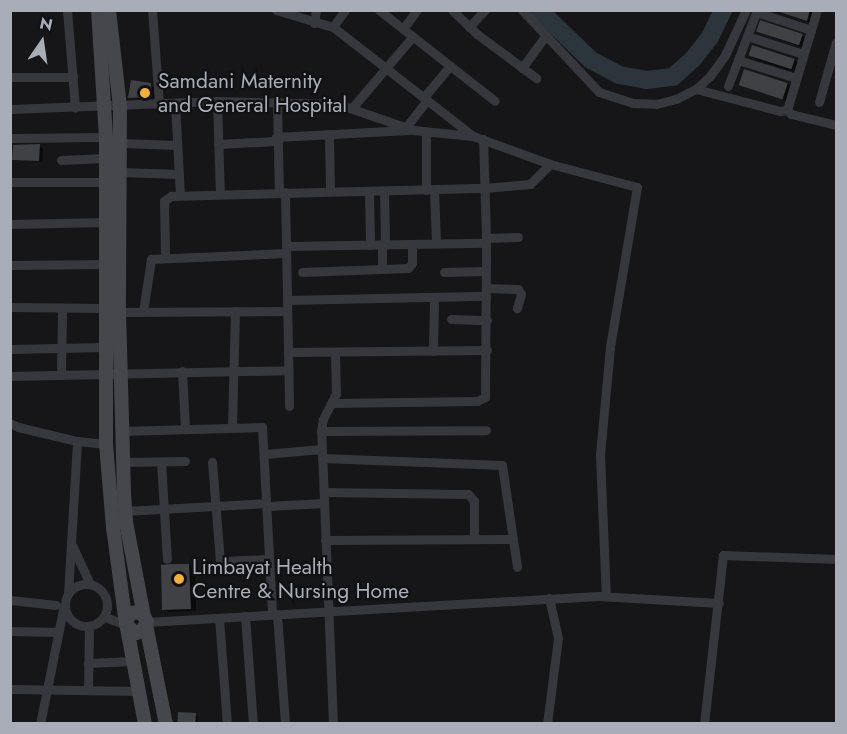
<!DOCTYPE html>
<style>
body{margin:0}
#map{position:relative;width:847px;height:734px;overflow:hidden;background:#161618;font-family:Jost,sans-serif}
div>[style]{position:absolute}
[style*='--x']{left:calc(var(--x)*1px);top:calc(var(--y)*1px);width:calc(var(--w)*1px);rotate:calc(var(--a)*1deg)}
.shadow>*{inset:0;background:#0007}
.river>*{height:18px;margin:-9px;padding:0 9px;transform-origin:9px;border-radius:9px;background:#2c353c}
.building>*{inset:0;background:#404145;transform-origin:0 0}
.minor>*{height:9px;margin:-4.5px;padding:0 4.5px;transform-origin:4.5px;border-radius:4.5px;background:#37383d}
.minor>.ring{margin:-4.5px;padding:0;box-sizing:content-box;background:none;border:9px solid #37383d;border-radius:50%}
.secondary>*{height:14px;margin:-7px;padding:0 7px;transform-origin:7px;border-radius:7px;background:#45474d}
.dots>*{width:16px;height:16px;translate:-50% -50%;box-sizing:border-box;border:3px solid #111113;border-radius:50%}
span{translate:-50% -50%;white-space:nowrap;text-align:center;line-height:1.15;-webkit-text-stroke:4.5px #111113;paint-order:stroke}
.poi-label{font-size:21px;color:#a8adb8}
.left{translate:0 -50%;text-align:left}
.frame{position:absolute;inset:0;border:12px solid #a8adb8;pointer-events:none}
.north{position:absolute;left:12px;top:12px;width:60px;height:60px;-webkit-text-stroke:4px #111113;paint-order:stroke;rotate:13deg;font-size:16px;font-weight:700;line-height:24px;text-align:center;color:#a8adb8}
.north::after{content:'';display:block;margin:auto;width:21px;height:27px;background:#a8adb8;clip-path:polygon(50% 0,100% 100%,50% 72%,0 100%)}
</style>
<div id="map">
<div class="shadow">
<i style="clip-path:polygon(773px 10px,822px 10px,816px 25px)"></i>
<i style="clip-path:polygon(758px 31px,802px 36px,811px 41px,808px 50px)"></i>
<i style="clip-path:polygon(753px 47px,795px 60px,803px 65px,801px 74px,759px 61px,751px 56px)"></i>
<i style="clip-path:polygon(150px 84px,154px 87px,155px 98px,130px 97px)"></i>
<i style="clip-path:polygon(788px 84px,796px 89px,792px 103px,740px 85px)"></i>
<i style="clip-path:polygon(39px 146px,43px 148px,43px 162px,14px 159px)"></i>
<i style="clip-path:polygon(189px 565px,195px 569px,196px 611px,169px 612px,164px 609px)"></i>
<i style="clip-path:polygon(179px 713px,198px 716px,197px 724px,178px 724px)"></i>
</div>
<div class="river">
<i style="--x:539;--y:10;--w:72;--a:43.9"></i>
<i style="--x:591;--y:60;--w:32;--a:28"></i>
<i style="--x:619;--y:75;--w:28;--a:10"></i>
<i style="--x:647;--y:80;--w:26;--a:-7"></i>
<i style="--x:673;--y:77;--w:27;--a:-42"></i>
<i style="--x:693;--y:59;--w:28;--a:-52"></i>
<i style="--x:710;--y:37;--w:30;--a:-64"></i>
</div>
<div class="building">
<i style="clip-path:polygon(773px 10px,810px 10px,807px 21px)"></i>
<i style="left:760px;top:20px;width:45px;height:12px;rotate:18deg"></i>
<i style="left:752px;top:45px;width:45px;height:11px;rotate:18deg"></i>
<i style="left:744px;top:69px;width:46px;height:17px;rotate:18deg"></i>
<i style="clip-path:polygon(131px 80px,151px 83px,152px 97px,128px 98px)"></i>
<i style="clip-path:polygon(40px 144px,39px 161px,12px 160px,13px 145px)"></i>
<i style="clip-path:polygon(171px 564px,189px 564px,191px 609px,162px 610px,161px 565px)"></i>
<i style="left:178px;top:712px;width:18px;height:11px;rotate:3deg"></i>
</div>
<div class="minor">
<i style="--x:67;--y:10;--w:98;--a:85.3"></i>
<i style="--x:152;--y:10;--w:94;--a:85.7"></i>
<i style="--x:276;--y:10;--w:59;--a:16.6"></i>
<i style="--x:333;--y:27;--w:21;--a:-55"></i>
<i style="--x:379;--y:10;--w:147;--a:38.1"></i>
<i style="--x:452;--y:10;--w:35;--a:44"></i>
<i style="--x:477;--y:34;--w:74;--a:36.7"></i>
<i style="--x:522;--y:10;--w:112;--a:46.8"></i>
<i style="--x:599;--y:92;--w:35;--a:18"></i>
<i style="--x:632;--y:103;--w:24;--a:2"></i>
<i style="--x:656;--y:104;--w:21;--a:-14"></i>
<i style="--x:676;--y:99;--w:22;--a:-27"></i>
<i style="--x:696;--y:89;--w:19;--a:-43"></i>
<i style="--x:710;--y:76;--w:26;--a:-54"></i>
<i style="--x:725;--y:55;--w:50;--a:-65"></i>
<i style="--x:817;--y:10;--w:104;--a:106.7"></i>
<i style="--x:787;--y:110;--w:6;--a:45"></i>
<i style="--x:791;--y:114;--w:46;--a:13.7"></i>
<i style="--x:756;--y:12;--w:58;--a:18.1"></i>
<i style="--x:314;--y:23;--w:13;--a:-81"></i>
<i style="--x:333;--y:27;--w:177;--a:37.9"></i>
<i style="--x:469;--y:27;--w:23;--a:-47"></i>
<i style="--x:403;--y:29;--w:24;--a:-54"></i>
<i style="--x:747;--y:36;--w:59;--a:17.8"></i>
<i style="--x:738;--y:60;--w:61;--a:17.2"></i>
<i style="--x:522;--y:68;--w:39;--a:-54"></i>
<i style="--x:10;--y:77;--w:63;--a:0"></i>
<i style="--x:728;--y:86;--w:81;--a:-69.1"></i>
<i style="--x:696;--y:89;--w:87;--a:14.7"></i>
<i style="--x:780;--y:111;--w:7;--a:-8"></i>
<i style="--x:424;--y:97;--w:40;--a:-50"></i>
<i style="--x:277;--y:100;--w:92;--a:88.8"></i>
<i style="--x:217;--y:101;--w:93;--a:88.2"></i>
<i style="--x:819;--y:102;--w:62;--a:-74.2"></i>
<i style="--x:175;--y:103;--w:92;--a:86.9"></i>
<i style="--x:352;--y:108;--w:94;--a:-49.7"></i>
<i style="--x:10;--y:109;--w:207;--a:-2.2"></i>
<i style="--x:217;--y:101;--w:121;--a:1.4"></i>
<i style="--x:338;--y:104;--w:79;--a:19.1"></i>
<i style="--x:413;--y:130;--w:60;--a:5.7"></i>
<i style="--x:473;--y:136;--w:82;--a:20"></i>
<i style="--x:550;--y:164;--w:90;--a:14.8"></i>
<i style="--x:637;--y:187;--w:162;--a:99.6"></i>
<i style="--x:610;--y:347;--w:108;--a:95.3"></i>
<i style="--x:600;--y:455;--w:141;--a:87.6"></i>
<i style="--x:406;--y:127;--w:34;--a:-52"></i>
<i style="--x:426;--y:132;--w:58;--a:90"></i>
<i style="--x:329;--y:134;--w:57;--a:89"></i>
<i style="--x:276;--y:137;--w:133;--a:-3"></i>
<i style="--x:10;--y:138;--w:96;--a:-0.6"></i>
<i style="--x:121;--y:143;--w:56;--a:2"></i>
<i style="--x:218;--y:144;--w:58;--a:-3"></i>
<i style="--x:61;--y:160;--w:45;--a:-2.5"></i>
<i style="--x:121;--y:172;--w:58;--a:2"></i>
<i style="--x:10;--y:182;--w:96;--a:0"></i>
<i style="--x:434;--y:190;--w:53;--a:87.8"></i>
<i style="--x:369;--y:191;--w:54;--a:88.9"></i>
<i style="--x:384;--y:191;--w:53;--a:88.9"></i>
<i style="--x:285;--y:192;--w:214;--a:88.9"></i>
<i style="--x:10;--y:224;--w:96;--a:-1.2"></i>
<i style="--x:486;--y:238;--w:32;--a:-2"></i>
<i style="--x:382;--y:244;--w:25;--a:90"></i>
<i style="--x:286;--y:246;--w:200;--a:-0.9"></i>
<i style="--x:165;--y:257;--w:56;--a:-91"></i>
<i style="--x:164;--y:201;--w:9;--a:-36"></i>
<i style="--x:171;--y:196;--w:314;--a:-1.5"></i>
<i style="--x:485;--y:188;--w:45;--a:-5.1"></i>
<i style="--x:530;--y:184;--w:28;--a:-45"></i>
<i style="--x:10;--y:265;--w:95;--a:-0.6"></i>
<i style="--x:302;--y:272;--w:106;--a:-2.2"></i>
<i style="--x:408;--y:268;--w:6;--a:-51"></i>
<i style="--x:412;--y:263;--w:19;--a:-90"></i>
<i style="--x:444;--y:272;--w:42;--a:-1.4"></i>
<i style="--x:486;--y:288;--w:32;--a:2"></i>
<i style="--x:518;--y:289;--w:6;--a:59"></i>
<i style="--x:521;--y:294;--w:15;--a:106"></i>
<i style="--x:287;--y:300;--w:199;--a:-1.2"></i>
<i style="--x:10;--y:307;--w:94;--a:0.6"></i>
<i style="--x:119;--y:312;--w:168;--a:-0.3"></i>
<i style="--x:143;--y:312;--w:54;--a:-81.4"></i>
<i style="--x:151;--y:259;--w:135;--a:-2.5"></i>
<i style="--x:451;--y:319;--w:36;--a:2"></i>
<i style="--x:10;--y:349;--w:95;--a:-1.2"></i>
<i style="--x:433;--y:351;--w:54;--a:-88.9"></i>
<i style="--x:288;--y:352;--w:199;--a:-0.6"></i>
<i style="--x:182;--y:371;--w:57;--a:87"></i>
<i style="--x:61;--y:375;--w:67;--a:-89.1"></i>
<i style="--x:10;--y:376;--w:278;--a:-1.2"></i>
<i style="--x:333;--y:403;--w:144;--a:-0.8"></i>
<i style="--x:477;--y:401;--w:9;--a:-27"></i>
<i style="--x:485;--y:397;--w:159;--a:-89.6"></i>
<i style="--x:486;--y:238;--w:99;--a:-91.7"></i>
<i style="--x:10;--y:423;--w:9;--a:27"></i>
<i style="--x:18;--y:427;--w:61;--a:13.3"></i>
<i style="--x:77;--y:441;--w:29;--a:6"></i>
<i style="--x:232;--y:427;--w:116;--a:-88.5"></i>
<i style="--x:120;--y:431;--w:142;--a:-1.6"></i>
<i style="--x:262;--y:427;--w:187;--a:86.9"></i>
<i style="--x:321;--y:431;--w:165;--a:-0.3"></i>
<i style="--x:265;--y:454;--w:57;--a:-5"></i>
<i style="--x:322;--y:458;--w:180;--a:2.2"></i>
<i style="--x:502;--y:465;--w:103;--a:81.6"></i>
<i style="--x:122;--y:462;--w:63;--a:-0.9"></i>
<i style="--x:161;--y:462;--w:97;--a:86.5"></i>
<i style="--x:212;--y:462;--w:99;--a:85.4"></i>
<i style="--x:220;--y:561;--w:49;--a:-2.3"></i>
<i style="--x:324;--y:492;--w:144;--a:0.8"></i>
<i style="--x:468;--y:494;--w:9;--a:49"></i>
<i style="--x:474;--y:501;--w:38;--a:90"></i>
<i style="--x:267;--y:506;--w:57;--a:-3"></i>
<i style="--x:125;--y:511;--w:141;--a:-3.2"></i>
<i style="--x:325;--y:540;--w:188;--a:-0.3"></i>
<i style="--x:72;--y:545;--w:43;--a:65.2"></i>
<i class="ring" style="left:65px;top:584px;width:33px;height:33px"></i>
<i style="--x:68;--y:594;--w:153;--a:-86.6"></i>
<i style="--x:10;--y:600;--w:46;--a:6.2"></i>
<i style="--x:277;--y:614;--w:110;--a:85.8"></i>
<i style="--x:245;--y:616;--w:108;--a:85.8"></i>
<i style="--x:105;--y:617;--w:22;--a:21"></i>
<i style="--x:219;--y:618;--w:106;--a:85.7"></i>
<i style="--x:147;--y:622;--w:452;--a:-3.3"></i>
<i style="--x:598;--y:596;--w:121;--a:3.3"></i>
<i style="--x:10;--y:631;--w:48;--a:1.2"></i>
<i style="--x:88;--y:663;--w:45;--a:-2.5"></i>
<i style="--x:10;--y:689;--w:129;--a:0.9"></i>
<i style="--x:88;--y:690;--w:63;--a:-89.1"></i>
<i style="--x:40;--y:724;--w:121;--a:-78.6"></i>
<i style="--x:333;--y:724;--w:293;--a:-92.3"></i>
<i style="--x:321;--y:431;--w:12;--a:-81"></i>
<i style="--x:323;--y:419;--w:28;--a:-63"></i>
<i style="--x:336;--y:394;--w:42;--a:-91.4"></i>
<i style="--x:547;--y:724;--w:87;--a:-82.7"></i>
<i style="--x:558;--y:638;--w:41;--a:-102.7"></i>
<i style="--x:704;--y:724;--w:170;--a:-83.6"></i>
<i style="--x:723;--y:555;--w:113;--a:2"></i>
</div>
<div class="secondary">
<i style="--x:98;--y:10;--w:127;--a:86.4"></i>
<i style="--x:106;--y:137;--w:307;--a:90"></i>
<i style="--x:106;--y:444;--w:83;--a:85.2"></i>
<i style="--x:113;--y:527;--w:99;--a:82.4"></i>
<i style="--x:126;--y:625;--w:13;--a:39"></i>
<i style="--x:136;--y:633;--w:6;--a:-18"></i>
<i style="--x:142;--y:631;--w:10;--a:-61"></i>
<i style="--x:147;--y:622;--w:7;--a:-117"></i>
<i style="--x:144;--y:616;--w:7;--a:-146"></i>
<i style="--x:138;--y:612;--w:7;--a:172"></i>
<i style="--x:131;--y:613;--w:9;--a:122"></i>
<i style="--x:109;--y:10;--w:97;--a:83.5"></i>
<i style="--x:120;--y:106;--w:206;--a:90.3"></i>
<i style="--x:119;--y:312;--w:181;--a:88.4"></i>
<i style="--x:124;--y:493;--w:29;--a:86"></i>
<i style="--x:126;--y:522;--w:96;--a:79.2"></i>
<i style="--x:146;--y:625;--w:101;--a:78.6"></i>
<i style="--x:127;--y:628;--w:98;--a:79.4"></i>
</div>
<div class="dots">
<i style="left:145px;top:93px;background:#f2b134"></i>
<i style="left:179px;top:579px;background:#f2b134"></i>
</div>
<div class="poi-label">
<span class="left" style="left:158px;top:93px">Samdani Maternity<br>and General Hospital</span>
<span class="left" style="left:192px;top:579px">Limbayat Health<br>Centre &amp; Nursing Home</span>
</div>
<div class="frame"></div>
<div class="north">N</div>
</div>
